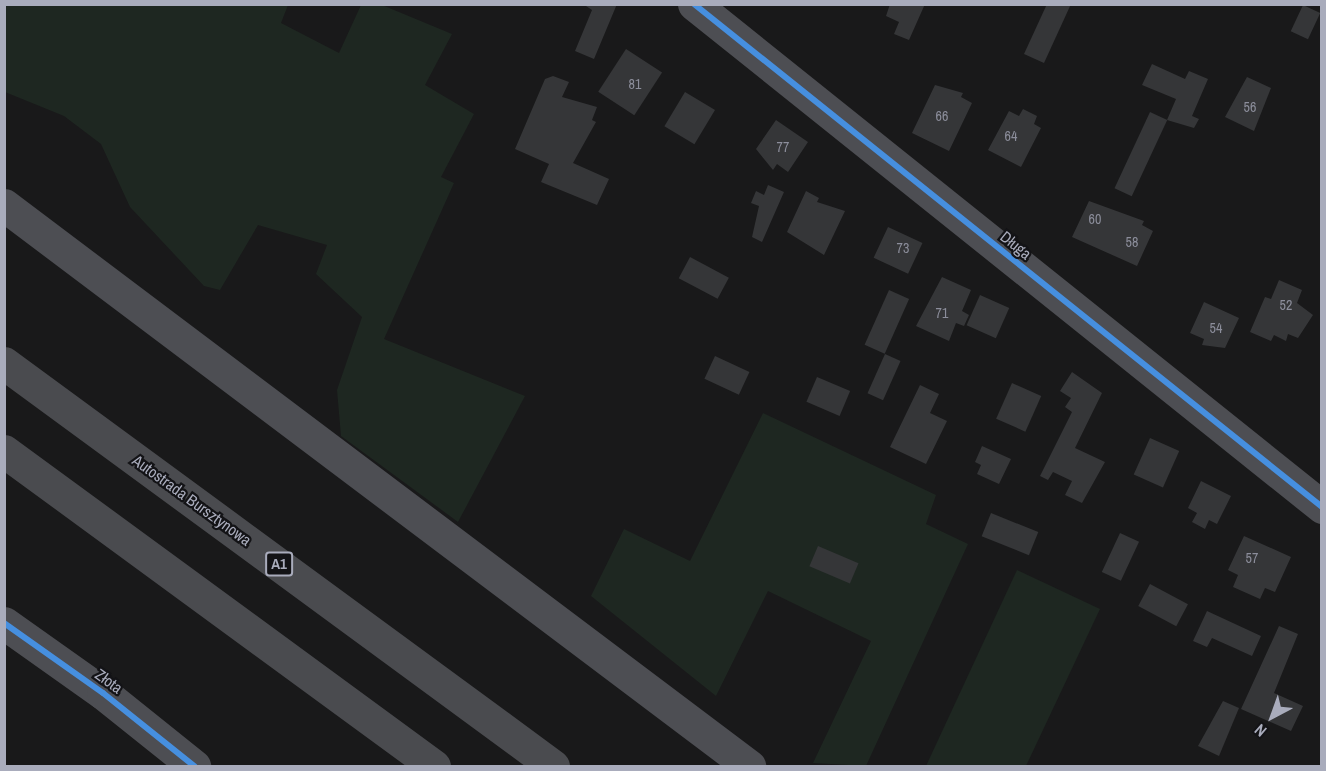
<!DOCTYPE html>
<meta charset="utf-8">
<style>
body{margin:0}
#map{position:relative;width:1326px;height:771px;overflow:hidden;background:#19191a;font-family:"Archivo Narrow",sans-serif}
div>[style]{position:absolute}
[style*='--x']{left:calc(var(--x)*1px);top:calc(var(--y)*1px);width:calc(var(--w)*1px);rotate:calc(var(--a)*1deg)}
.green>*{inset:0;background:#1e2721}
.building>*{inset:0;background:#353638;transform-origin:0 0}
.minor>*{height:33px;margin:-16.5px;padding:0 16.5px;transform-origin:16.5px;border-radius:16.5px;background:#4d4e53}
.highway>*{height:33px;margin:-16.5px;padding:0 16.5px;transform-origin:16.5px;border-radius:16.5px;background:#4a4b4f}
.cycleway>*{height:6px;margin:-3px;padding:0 3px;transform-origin:3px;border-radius:3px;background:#468fdf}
span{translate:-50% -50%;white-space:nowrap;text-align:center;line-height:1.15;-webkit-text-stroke:4.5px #131316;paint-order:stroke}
.number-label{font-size:14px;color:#8c8e9b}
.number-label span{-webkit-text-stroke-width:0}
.shield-label span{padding:2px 4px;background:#131316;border:2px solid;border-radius:4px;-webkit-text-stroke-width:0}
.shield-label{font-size:15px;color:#a9acbc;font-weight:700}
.street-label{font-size:16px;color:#a9acbc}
.frame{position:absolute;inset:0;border:6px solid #a9acbc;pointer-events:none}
.north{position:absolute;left:1242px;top:687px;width:60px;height:60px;-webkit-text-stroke:4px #131316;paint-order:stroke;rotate:221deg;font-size:16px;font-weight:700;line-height:24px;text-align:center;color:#a9acbc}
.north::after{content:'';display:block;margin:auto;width:21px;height:27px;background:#a9acbc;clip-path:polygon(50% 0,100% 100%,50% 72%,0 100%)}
</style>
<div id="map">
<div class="green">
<i style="clip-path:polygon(4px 5px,288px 5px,281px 23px,339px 53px,361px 5px,382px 5px,452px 34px,425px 85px,474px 114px,441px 177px,454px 183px,384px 339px,525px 396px,458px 522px,341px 436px,337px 390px,362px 317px,316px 274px,327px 245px,258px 225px,220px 290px,204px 286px,130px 207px,101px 144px,64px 116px,5px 92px)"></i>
<i style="clip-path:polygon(763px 413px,936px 495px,926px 524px,968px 544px,866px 766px,813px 763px,871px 641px,768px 591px,716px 696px,591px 596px,624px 529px,690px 561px)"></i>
<i style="clip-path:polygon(1017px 570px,1100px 609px,1026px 766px,926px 766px)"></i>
</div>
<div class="building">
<i style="clip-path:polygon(583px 4px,617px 4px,594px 59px,575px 51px,592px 10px)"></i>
<i style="clip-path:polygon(890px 4px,925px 4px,909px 40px,894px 34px,899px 22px,886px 16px)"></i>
<i style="clip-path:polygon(1047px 4px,1071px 4px,1044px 63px,1024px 54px)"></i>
<i style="left:1303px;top:5px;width:19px;height:29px;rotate:25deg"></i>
<i style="left:626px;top:49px;width:43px;height:51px;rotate:33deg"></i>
<i style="clip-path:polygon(1152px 64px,1185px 79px,1189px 71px,1208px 79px,1192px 116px,1199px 119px,1194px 128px,1167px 120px,1176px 99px,1142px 85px)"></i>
<i style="clip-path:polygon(553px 76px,569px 82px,562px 97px,597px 107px,592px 120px,596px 122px,573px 163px,609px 179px,597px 205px,541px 182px,549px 164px,515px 149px,545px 79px)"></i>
<i style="clip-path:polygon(1247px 77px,1271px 88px,1254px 131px,1225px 117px)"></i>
<i style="clip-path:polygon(935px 85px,963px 93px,961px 97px,972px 103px,949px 151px,912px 133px)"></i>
<i style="left:685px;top:92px;width:35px;height:40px;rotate:31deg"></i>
<i style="clip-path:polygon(1023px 109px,1037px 116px,1034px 124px,1041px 128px,1021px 167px,988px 150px,1009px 111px,1019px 116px)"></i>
<i style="left:1150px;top:112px;width:19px;height:84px;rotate:25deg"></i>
<i style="clip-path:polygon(776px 120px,808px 142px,788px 172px,777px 164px,773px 170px,756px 149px)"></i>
<i style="clip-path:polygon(768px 185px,784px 192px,762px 242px,752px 237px,759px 206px,751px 203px,756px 191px,764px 195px)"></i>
<i style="clip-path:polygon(806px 191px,819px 198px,817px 202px,845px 211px,824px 255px,787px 232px)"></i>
<i style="clip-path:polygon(1089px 201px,1144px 221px,1142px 225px,1153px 231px,1137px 266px,1072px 237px)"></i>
<i style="left:888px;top:227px;width:38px;height:34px;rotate:25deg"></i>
<i style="left:690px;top:257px;width:44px;height:24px;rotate:28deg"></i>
<i style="clip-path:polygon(942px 277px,971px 290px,962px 311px,969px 315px,964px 326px,956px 323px,949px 341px,916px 326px)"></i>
<i style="clip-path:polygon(1279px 280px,1302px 290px,1297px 303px,1313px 315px,1298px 338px,1288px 334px,1286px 341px,1274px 335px,1271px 341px,1250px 332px,1265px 297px,1271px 299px)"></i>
<i style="left:889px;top:290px;width:22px;height:60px;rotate:24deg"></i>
<i style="left:980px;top:295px;width:32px;height:33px;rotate:24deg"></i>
<i style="clip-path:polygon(1204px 302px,1239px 318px,1225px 348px,1202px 345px,1204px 339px,1190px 333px)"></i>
<i style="left:885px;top:354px;width:17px;height:43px;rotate:24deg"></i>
<i style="left:715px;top:356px;width:38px;height:25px;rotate:25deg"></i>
<i style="clip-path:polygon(1072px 372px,1102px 393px,1075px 448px,1105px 462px,1082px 503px,1065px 495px,1072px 481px,1053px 472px,1048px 480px,1040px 476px,1072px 412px,1065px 407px,1071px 398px,1060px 391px)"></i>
<i style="left:817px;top:377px;width:36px;height:27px;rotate:23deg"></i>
<i style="left:1012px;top:383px;width:32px;height:39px;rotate:24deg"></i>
<i style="clip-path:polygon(920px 385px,939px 394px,930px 413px,947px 421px,926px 464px,890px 447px)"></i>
<i style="left:1150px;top:438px;width:32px;height:40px;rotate:24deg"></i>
<i style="clip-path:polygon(982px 446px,1011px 459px,999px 484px,977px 474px,981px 465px,975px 462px)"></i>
<i style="clip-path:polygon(1201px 481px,1231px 496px,1217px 524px,1209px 520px,1205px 529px,1192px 522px,1197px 513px,1188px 508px)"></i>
<i style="left:991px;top:513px;width:51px;height:25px;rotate:22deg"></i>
<i style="left:1120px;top:533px;width:21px;height:43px;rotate:25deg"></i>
<i style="clip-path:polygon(1244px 536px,1291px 557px,1275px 592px,1265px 588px,1260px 599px,1233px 587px,1238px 575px,1228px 570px)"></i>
<i style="left:818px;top:546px;width:44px;height:22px;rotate:23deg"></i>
<i style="left:1150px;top:584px;width:43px;height:25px;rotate:28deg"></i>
<i style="clip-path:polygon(1207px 611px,1261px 636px,1252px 656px,1212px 638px,1207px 647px,1193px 641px)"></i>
<i style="clip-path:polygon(1279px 626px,1298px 634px,1274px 693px,1303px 706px,1291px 731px,1241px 709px)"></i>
<i style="clip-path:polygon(1223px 701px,1239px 708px,1219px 756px,1198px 746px)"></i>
</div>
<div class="minor">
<i style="--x:694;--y:4;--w:805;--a:38.69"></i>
<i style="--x:4;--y:205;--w:933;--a:36.98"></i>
<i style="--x:4;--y:623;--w:121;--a:35.3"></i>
<i style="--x:103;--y:693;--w:117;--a:38.7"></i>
</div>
<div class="highway">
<i style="--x:4;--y:363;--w:681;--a:36.28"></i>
<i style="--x:4;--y:451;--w:533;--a:36.22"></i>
</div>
<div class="cycleway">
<i style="--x:694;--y:4;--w:805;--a:38.69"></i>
<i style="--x:4;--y:623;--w:121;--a:35.3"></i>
<i style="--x:103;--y:693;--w:117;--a:38.7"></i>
</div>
<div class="number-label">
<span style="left:635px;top:84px">81</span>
<span style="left:1250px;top:107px">56</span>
<span style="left:942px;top:116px">66</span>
<span style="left:1011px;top:136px">64</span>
<span style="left:783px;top:147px">77</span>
<span style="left:1095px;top:219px">60</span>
<span style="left:1132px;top:242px">58</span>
<span style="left:903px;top:248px">73</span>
<span style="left:1286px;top:305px">52</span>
<span style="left:942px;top:313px">71</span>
<span style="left:1216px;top:328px">54</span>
<span style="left:1252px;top:558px">57</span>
</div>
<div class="shield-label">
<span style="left:279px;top:564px">A1</span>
</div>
<div class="street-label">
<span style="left:1016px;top:245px;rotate:39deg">Długa</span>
<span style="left:192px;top:500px;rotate:36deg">Autostrada Bursztynowa</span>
<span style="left:109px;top:681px;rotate:36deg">Złota</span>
</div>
<div class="frame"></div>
<div class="north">N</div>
</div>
